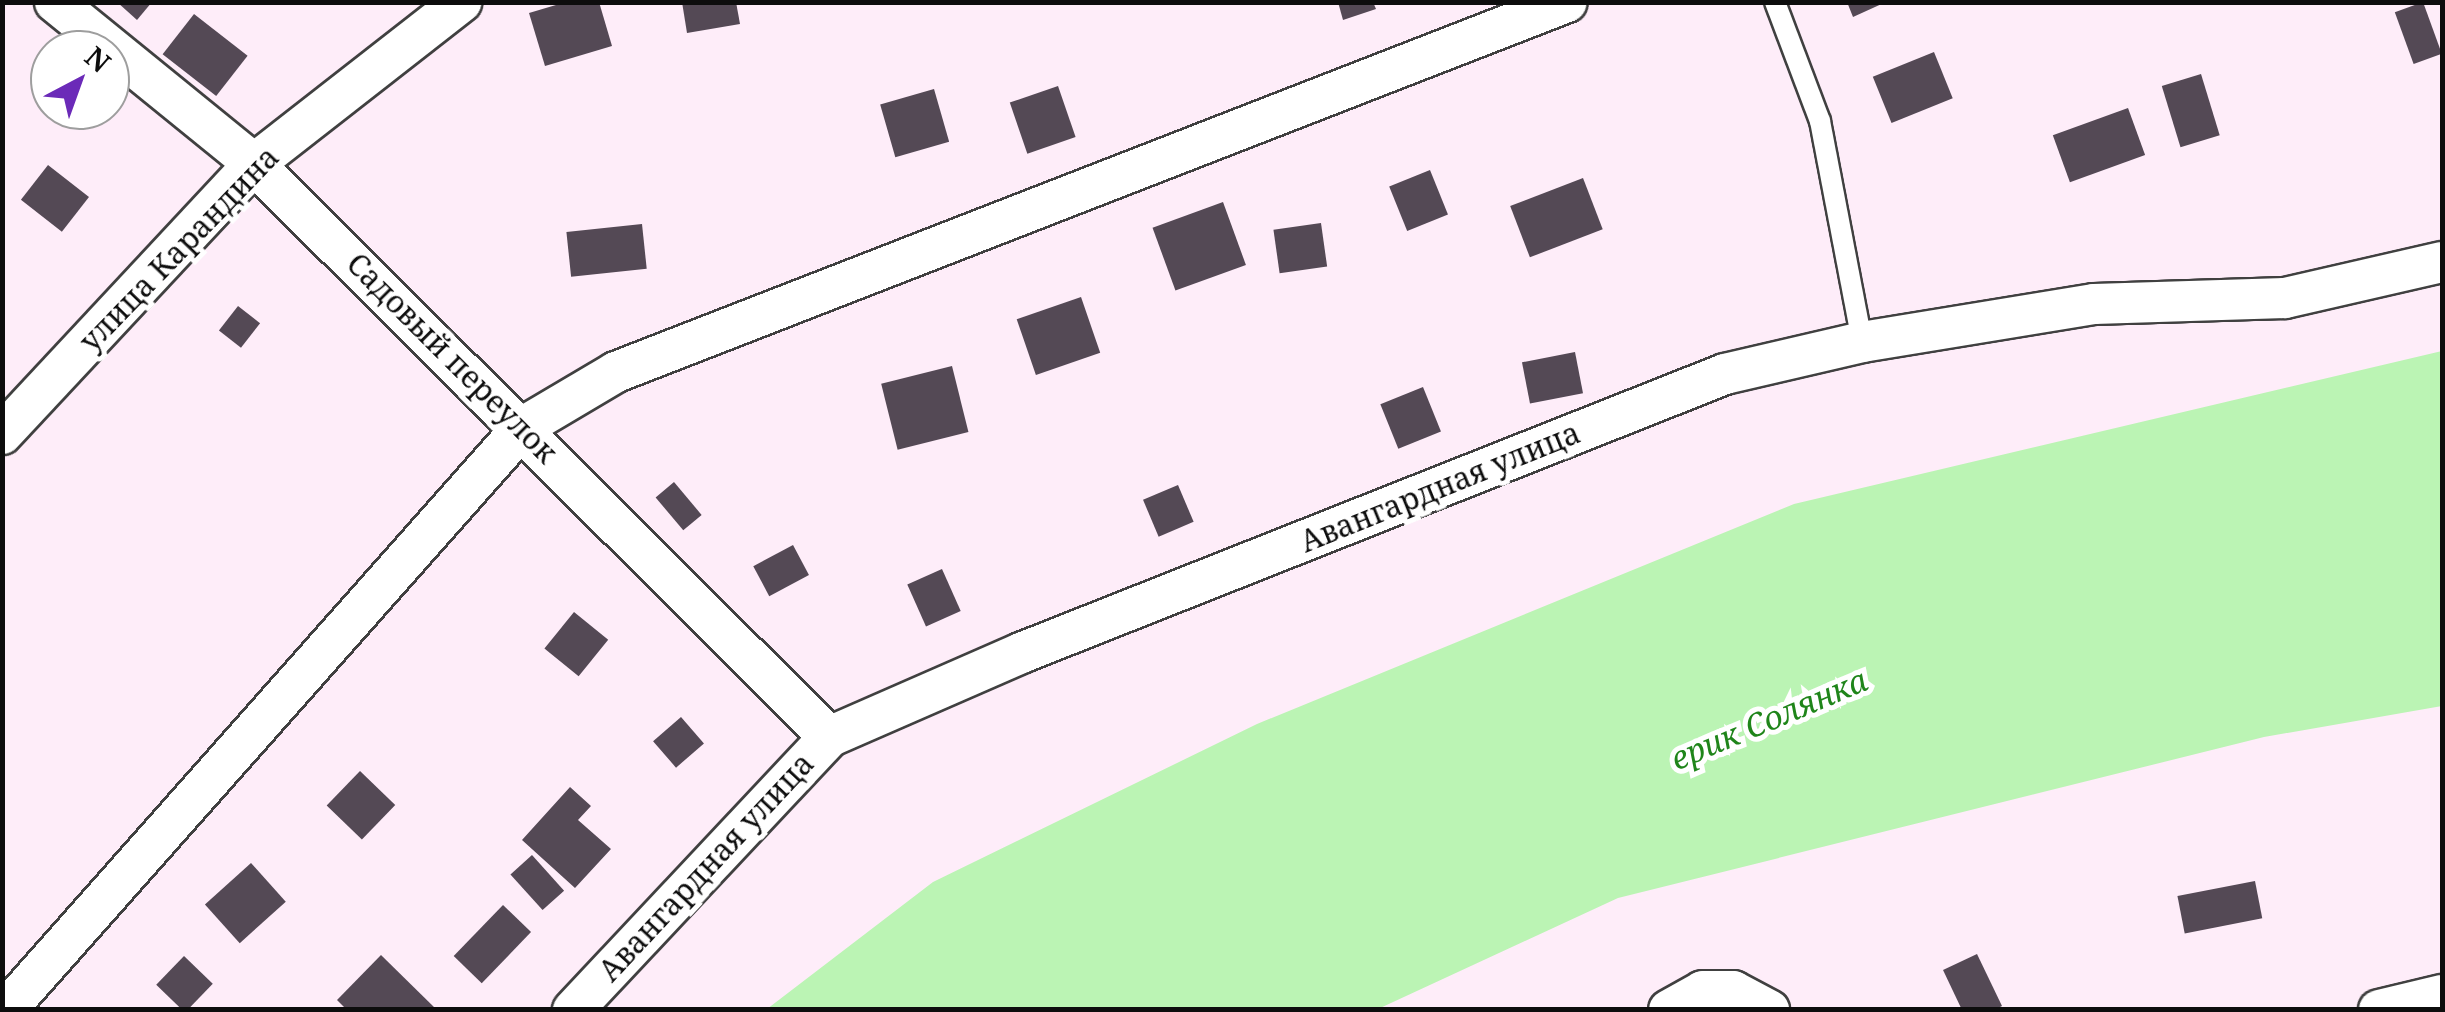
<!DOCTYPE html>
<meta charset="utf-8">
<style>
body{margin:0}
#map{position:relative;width:2445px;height:1012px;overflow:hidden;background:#feedf9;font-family:"Noto Serif",serif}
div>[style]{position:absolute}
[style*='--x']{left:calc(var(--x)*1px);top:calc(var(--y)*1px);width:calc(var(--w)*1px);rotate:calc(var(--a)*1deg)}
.water>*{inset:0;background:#bbf4b4}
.building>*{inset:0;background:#544955;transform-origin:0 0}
.roads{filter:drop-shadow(2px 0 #404040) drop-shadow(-2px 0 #404040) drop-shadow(0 2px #404040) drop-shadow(0 -2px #404040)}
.service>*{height:20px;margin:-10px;padding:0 10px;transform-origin:10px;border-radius:10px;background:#fff}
.minor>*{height:40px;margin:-20px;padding:0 20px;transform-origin:20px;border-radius:20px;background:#fff}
span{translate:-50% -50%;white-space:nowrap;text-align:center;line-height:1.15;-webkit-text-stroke:10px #fff;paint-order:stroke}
.street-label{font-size:30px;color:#0d0d0d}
.water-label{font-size:32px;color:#1f851a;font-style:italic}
.frame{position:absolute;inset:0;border:5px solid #0d0d0d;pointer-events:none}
.north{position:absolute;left:30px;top:30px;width:100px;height:100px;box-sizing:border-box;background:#fff;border:2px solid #9e9e9e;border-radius:50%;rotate:41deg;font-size:28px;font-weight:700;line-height:40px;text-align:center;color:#0d0d0d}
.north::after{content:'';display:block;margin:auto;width:35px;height:45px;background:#6b2ab8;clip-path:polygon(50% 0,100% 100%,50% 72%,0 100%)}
</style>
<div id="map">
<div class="water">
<i style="clip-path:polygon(2442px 351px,2442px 706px,2264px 737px,1618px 898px,1378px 1009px,767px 1009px,933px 882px,1257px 724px,1794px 504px)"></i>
</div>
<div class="building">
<i style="clip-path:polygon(117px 2px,152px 2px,137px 20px)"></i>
<i style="clip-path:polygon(566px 2px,599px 2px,612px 46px,545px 66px,529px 13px)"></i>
<i style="clip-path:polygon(682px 2px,736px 2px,740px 24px,687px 33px)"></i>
<i style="clip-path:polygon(1338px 2px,1373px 2px,1376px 9px,1343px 20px)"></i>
<i style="clip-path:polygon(1847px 2px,1886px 2px,1853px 17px)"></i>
<i style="left:2423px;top:2px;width:55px;height:30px;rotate:70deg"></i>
<i style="left:194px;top:14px;width:68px;height:51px;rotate:38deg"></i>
<i style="left:1934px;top:52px;width:50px;height:66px;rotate:68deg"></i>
<i style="left:2201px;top:74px;width:64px;height:41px;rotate:73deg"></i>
<i style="left:1058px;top:86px;width:54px;height:51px;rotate:71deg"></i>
<i style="left:934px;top:89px;width:55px;height:56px;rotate:74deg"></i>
<i style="left:2128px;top:108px;width:50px;height:80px;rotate:70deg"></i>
<i style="left:48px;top:165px;width:52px;height:44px;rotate:38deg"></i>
<i style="left:1430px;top:170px;width:48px;height:44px;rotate:68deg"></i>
<i style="left:1583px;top:178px;width:55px;height:78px;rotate:69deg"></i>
<i style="left:1223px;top:202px;width:67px;height:75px;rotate:70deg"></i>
<i style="left:1321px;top:223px;width:44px;height:48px;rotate:82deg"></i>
<i style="left:642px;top:224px;width:45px;height:76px;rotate:84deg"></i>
<i style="left:1081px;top:297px;width:59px;height:68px;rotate:71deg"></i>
<i style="left:238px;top:306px;width:28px;height:31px;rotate:38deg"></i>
<i style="left:1575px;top:352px;width:42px;height:54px;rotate:79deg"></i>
<i style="left:952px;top:366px;width:68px;height:73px;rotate:76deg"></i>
<i style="left:1423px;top:387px;width:48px;height:46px;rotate:68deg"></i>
<i style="left:674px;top:482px;width:43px;height:24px;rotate:50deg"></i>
<i style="left:1178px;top:485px;width:40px;height:38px;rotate:67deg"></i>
<i style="left:793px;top:545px;width:34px;height:45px;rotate:62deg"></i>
<i style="left:942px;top:569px;width:46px;height:38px;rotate:66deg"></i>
<i style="left:574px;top:612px;width:44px;height:47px;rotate:39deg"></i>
<i style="left:681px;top:717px;width:35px;height:37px;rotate:49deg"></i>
<i style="left:360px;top:771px;width:49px;height:48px;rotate:44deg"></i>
<i style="clip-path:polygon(570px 787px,591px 806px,578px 820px,611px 849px,575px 888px,522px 840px)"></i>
<i style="left:532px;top:855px;width:48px;height:29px;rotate:48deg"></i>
<i style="left:251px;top:863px;width:52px;height:62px;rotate:48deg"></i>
<i style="left:2255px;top:881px;width:38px;height:79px;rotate:79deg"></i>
<i style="left:503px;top:905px;width:39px;height:71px;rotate:44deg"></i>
<i style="clip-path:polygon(1977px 954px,2002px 1006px,1994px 1010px,1962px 1010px,1943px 970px)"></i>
<i style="clip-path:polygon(381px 955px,437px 1010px,347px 1010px,337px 1000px)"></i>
<i style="left:184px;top:956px;width:40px;height:40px;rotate:44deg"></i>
</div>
<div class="roads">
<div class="service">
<i style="--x:1775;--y:2;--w:127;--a:69.3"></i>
<i style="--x:1820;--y:121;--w:225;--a:79.2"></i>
</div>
<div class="minor">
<i style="--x:55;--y:2;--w:257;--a:39.1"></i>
<i style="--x:254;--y:164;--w:812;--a:44.9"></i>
<i style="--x:2;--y:434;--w:369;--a:-47"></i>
<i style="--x:254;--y:164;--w:263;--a:-38"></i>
<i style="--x:6;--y:1010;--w:779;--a:-48.43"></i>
<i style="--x:523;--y:427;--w:108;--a:-30.6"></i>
<i style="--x:616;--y:372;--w:1020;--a:-21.26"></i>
<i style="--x:573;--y:1010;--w:374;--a:-46.8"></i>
<i style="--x:829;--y:737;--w:210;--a:-23.6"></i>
<i style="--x:1021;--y:653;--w:757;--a:-21.62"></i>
<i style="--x:1725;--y:374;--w:141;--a:-13.1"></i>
<i style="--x:1862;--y:342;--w:235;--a:-9.3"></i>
<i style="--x:2094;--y:304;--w:191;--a:-1.8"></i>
<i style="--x:2285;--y:298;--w:161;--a:-12.9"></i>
<i style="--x:1669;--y:1010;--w:39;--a:-29"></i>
<i style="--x:1703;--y:991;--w:30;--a:0"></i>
<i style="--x:1733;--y:991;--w:41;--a:27.8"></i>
<i style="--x:2379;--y:1010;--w:65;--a:-13.4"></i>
</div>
</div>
<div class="street-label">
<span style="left:179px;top:249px;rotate:-46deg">улица Карандина</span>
<span style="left:452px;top:358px;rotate:45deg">Садовый переулок</span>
<span style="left:1440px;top:487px;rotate:-22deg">Авангардная улица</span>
<span style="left:706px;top:867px;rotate:-47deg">Авангардная улица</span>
</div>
<div class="water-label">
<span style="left:1769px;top:719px;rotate:-23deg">ерик Солянка</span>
</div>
<div class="frame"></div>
<div class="north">N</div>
</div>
